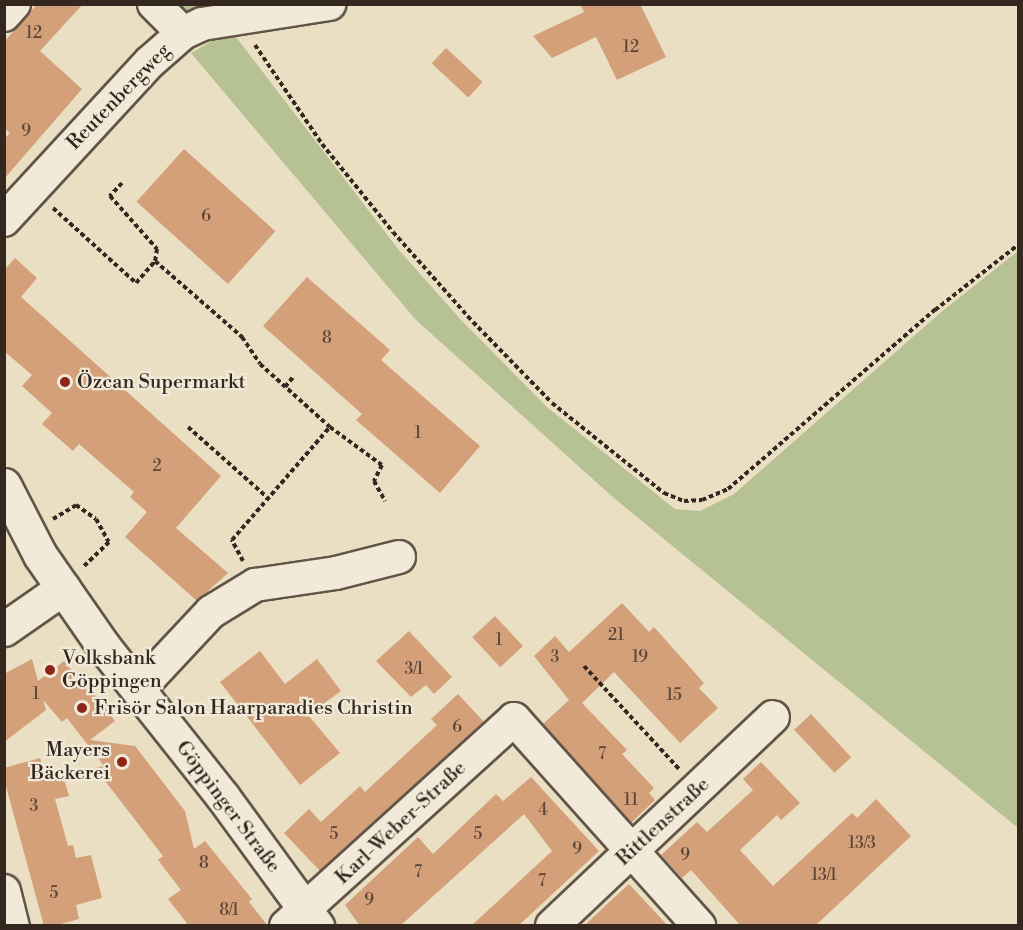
<!DOCTYPE html>
<meta charset="utf-8">
<style>
body{margin:0}
#map{position:relative;width:1023px;height:930px;overflow:hidden;background:#eadfc3;font-family:"Libre Bodoni",serif}
div>[style]{position:absolute}
[style*='--x']{left:calc(var(--x)*1px);top:calc(var(--y)*1px);width:calc(var(--w)*1px);rotate:calc(var(--a)*1deg)}
.green>*{inset:0;background:#b6c294}
.building>*{inset:0;background:#d3a07a;transform-origin:0 0}
.path>*{height:4px;margin-top:-2px;transform-origin:0;background:repeating-linear-gradient(90deg,#34271f 0 4.5px,transparent 0 7.5px)}
.roads{filter:drop-shadow(2px 0 #625548) drop-shadow(-2px 0 #625548) drop-shadow(0 2px #625548) drop-shadow(0 -2px #625548)}
.street>*{height:32px;margin:-16px;padding:0 16px;transform-origin:16px;border-radius:16px;background:#f1ead8}
.secondary>*{height:33px;margin:-16.5px;padding:0 16.5px;transform-origin:16.5px;border-radius:16.5px;background:#f1ead8}
.dots>*{width:16px;height:16px;translate:-50% -50%;box-sizing:border-box;border:3px solid #f1ead8;border-radius:50%}
span{translate:-50% -50%;white-space:nowrap;text-align:center;line-height:1.15;-webkit-text-stroke:4.5px #f1ead8;paint-order:stroke}
.number-label{font-size:16px;color:#5c4536}
.number-label span{-webkit-text-stroke-width:0}
.street-label{font-size:20px;color:#34271f}
.poi-label{font-size:20px;color:#34271f}
.left{translate:0 -50%;text-align:left}
.right{translate:-100% -50%;text-align:right}
.frame{position:absolute;inset:0;border:6px solid #34271f;pointer-events:none}
</style>
<div id="map">
<div class="green">
<i style="clip-path:polygon(175px 5px,200px 5px,202px 9px,184px 15px)"></i>
<i style="clip-path:polygon(219px 37px,236px 37px,398px 249px,461px 320px,548px 408px,675px 509px,700px 511px,734px 494px,940px 313px,1018px 251px,1018px 828px,615px 499px,416px 320px,191px 53px)"></i>
</div>
<div class="building">
<i style="clip-path:polygon(37px 4px,83px 4px,40px 51px,82px 89px,4px 179px,4px 139px,10px 133px,4px 128px,4px 42px)"></i>
<i style="clip-path:polygon(580px 4px,640px 4px,666px 57px,617px 80px,596px 37px,552px 58px,533px 36px,584px 12px)"></i>
<i style="left:446px;top:48px;width:50px;height:21px;rotate:43deg"></i>
<i style="left:184px;top:149px;width:123px;height:71px;rotate:42deg"></i>
<i style="clip-path:polygon(15px 258px,37px 278px,21px 297px,221px 476px,176px 528px,228px 573px,197px 601px,125px 537px,147px 512px,130px 497px,134px 492px,79px 444px,73px 451px,42px 424px,52px 413px,22px 386px,32px 375px,4px 351px,4px 270px)"></i>
<i style="clip-path:polygon(307px 277px,390px 350px,381px 360px,480px 446px,440px 493px,356px 420px,362px 414px,263px 326px)"></i>
<i style="clip-path:polygon(622px 603px,649px 632px,654px 627px,671px 646px,704px 683px,699px 688px,718px 708px,680px 743px,614px 672px,582px 703px,627px 750px,622px 754px,654px 788px,649px 793px,655px 800px,631px 823px,543px 724px,569px 700px,534px 656px,555px 636px,569px 652px)"></i>
<i style="left:495px;top:616px;width:41px;height:31px;rotate:47deg"></i>
<i style="clip-path:polygon(409px 631px,452px 677px,434px 694px,426px 685px,411px 697px,376px 661px)"></i>
<i style="clip-path:polygon(260px 651px,285px 684px,317px 659px,341px 691px,308px 715px,340px 753px,300px 785px,220px 682px)"></i>
<i style="clip-path:polygon(32px 659px,38px 681px,64px 661px,87px 690px,90px 688px,115px 721px,90px 740px,135px 746px,185px 811px,194px 849px,205px 841px,252px 899px,249px 902px,268px 926px,189px 926px,168px 899px,181px 890px,158px 860px,163px 856px,95px 768px,104px 766px,67px 718px,62px 722px,43px 700px,46px 710px,4px 742px,4px 674px)"></i>
<i style="clip-path:polygon(458px 694px,484px 722px,320px 871px,284px 833px,309px 809px,321px 822px,360px 786px,365px 792px,437px 725px,431px 719px)"></i>
<i style="left:811px;top:714px;width:59px;height:23px;rotate:47deg"></i>
<i style="clip-path:polygon(40px 758px,46px 780px,63px 776px,69px 796px,55px 799px,68px 846px,73px 845px,76px 858px,91px 855px,102px 898px,76px 905px,79px 919px,54px 926px,44px 926px,4px 779px,4px 768px)"></i>
<i style="clip-path:polygon(761px 762px,800px 803px,781px 820px,777px 815px,740px 850px,773px 886px,852px 813px,857px 818px,876px 799px,911px 836px,815px 926px,741px 926px,691px 870px,682px 878px,661px 855px,697px 822px,707px 832px,753px 790px,743px 779px)"></i>
<i style="clip-path:polygon(531px 777px,599px 851px,518px 926px,471px 926px,552px 851px,524px 814px,400px 926px,360px 926px,345px 905px,418px 837px,433px 854px,496px 794px,503px 801px)"></i>
<i style="clip-path:polygon(629px 884px,668px 926px,584px 926px,606px 905px)"></i>
</div>
<div class="path">
<i style="--x:255;--y:45;--w:120;--a:55.9"></i>
<i style="--x:322;--y:144;--w:113;--a:51.1"></i>
<i style="--x:393;--y:232;--w:120;--a:48.4"></i>
<i style="--x:473;--y:322;--w:113;--a:45.7"></i>
<i style="--x:552;--y:403;--w:144;--a:38.8"></i>
<i style="--x:664;--y:493;--w:22;--a:22"></i>
<i style="--x:684;--y:501;--w:18;--a:-3"></i>
<i style="--x:702;--y:500;--w:28;--a:-23"></i>
<i style="--x:728;--y:489;--w:274;--a:-40.9"></i>
<i style="--x:935;--y:310;--w:105;--a:-38.1"></i>
<i style="--x:122;--y:183;--w:18;--a:133"></i>
<i style="--x:110;--y:196;--w:71;--a:48.4"></i>
<i style="--x:157;--y:249;--w:12;--a:99"></i>
<i style="--x:53;--y:208;--w:112;--a:42.1"></i>
<i style="--x:136;--y:283;--w:29;--a:-49"></i>
<i style="--x:155;--y:261;--w:116;--a:41.1"></i>
<i style="--x:242;--y:337;--w:32;--a:56"></i>
<i style="--x:260;--y:364;--w:94;--a:42"></i>
<i style="--x:285;--y:387;--w:14;--a:-51"></i>
<i style="--x:188;--y:427;--w:107;--a:41.6"></i>
<i style="--x:53;--y:519;--w:27;--a:-31"></i>
<i style="--x:76;--y:505;--w:24;--a:35"></i>
<i style="--x:96;--y:519;--w:26;--a:61"></i>
<i style="--x:109;--y:542;--w:35;--a:136"></i>
<i style="--x:243;--y:561;--w:24;--a:-118"></i>
<i style="--x:232;--y:540;--w:150;--a:-49.1"></i>
<i style="--x:330;--y:427;--w:64;--a:36.2"></i>
<i style="--x:382;--y:465;--w:18;--a:117"></i>
<i style="--x:374;--y:481;--w:23;--a:61"></i>
<i style="--x:584;--y:666;--w:140;--a:47.3"></i>
</div>
<div class="roads">
<div class="street">
<i style="--x:154;--y:4;--w:41;--a:45"></i>
<i style="--x:4;--y:15;--w:15;--a:-48"></i>
<i style="--x:4;--y:220;--w:215;--a:-47.3"></i>
<i style="--x:150;--y:62;--w:44;--a:-41.3"></i>
<i style="--x:183;--y:33;--w:21;--a:-25"></i>
<i style="--x:202;--y:24;--w:129;--a:-8.9"></i>
<i style="--x:138;--y:690;--w:107;--a:-46.9"></i>
<i style="--x:211;--y:612;--w:52;--a:-31.5"></i>
<i style="--x:255;--y:585;--w:82;--a:-8.4"></i>
<i style="--x:336;--y:573;--w:65;--a:-14.3"></i>
<i style="--x:4;--y:891;--w:36;--a:76"></i>
<i style="--x:286;--y:926;--w:308;--a:-42.2"></i>
<i style="--x:514;--y:719;--w:278;--a:48.2"></i>
<i style="--x:552;--y:926;--w:304;--a:-43.4"></i>
</div>
<div class="secondary">
<i style="--x:4;--y:485;--w:79;--a:62.8"></i>
<i style="--x:40;--y:555;--w:112;--a:55.2"></i>
<i style="--x:104;--y:647;--w:191;--a:51.6"></i>
<i style="--x:223;--y:797;--w:160;--a:53.9"></i>
<i style="--x:4;--y:629;--w:72;--a:-34.8"></i>
</div>
</div>
<div class="dots">
<i style="left:65px;top:382px;background:#8f2418"></i>
<i style="left:50px;top:670px;background:#8f2418"></i>
<i style="left:82px;top:708px;background:#8f2418"></i>
<i style="left:122px;top:762px;background:#8f2418"></i>
</div>
<div class="number-label">
<span style="left:34px;top:33px">12</span>
<span style="left:631px;top:47px">12</span>
<span style="left:26px;top:131px">9</span>
<span style="left:206px;top:216px">6</span>
<span style="left:327px;top:338px">8</span>
<span style="left:418px;top:433px">1</span>
<span style="left:157px;top:466px">2</span>
<span style="left:616px;top:635px">21</span>
<span style="left:499px;top:640px">1</span>
<span style="left:555px;top:657px">3</span>
<span style="left:640px;top:657px">19</span>
<span style="left:414px;top:669px">3/1</span>
<span style="left:36px;top:694px">1</span>
<span style="left:674px;top:695px">15</span>
<span style="left:457px;top:727px">6</span>
<span style="left:602px;top:754px">7</span>
<span style="left:631px;top:800px">11</span>
<span style="left:34px;top:806px">3</span>
<span style="left:543px;top:810px">4</span>
<span style="left:334px;top:834px">5</span>
<span style="left:478px;top:834px">5</span>
<span style="left:862px;top:843px">13/3</span>
<span style="left:577px;top:849px">9</span>
<span style="left:685px;top:855px">9</span>
<span style="left:204px;top:863px">8</span>
<span style="left:418px;top:872px">7</span>
<span style="left:824px;top:875px">13/1</span>
<span style="left:542px;top:881px">7</span>
<span style="left:54px;top:893px">5</span>
<span style="left:369px;top:900px">9</span>
<span style="left:229px;top:910px">8/1</span>
</div>
<div class="street-label">
<span style="left:119px;top:97px;rotate:-46deg">Reutenbergweg</span>
<span style="left:228px;top:807px;rotate:53deg">Göppinger Straße</span>
<span style="left:663px;top:822px;rotate:-43deg">Rittlenstraße</span>
<span style="left:401px;top:823px;rotate:-43deg">Karl-Weber-Straße</span>
</div>
<div class="poi-label">
<span class="left" style="left:77px;top:382px">Özcan Supermarkt</span>
<span class="left" style="left:62px;top:670px">Volksbank<br>Göppingen</span>
<span class="left" style="left:94px;top:708px">Frisör Salon Haarparadies Christin</span>
<span class="right" style="left:110px;top:762px">Mayers<br>Bäckerei</span>
</div>
<div class="frame"></div>
</div>
